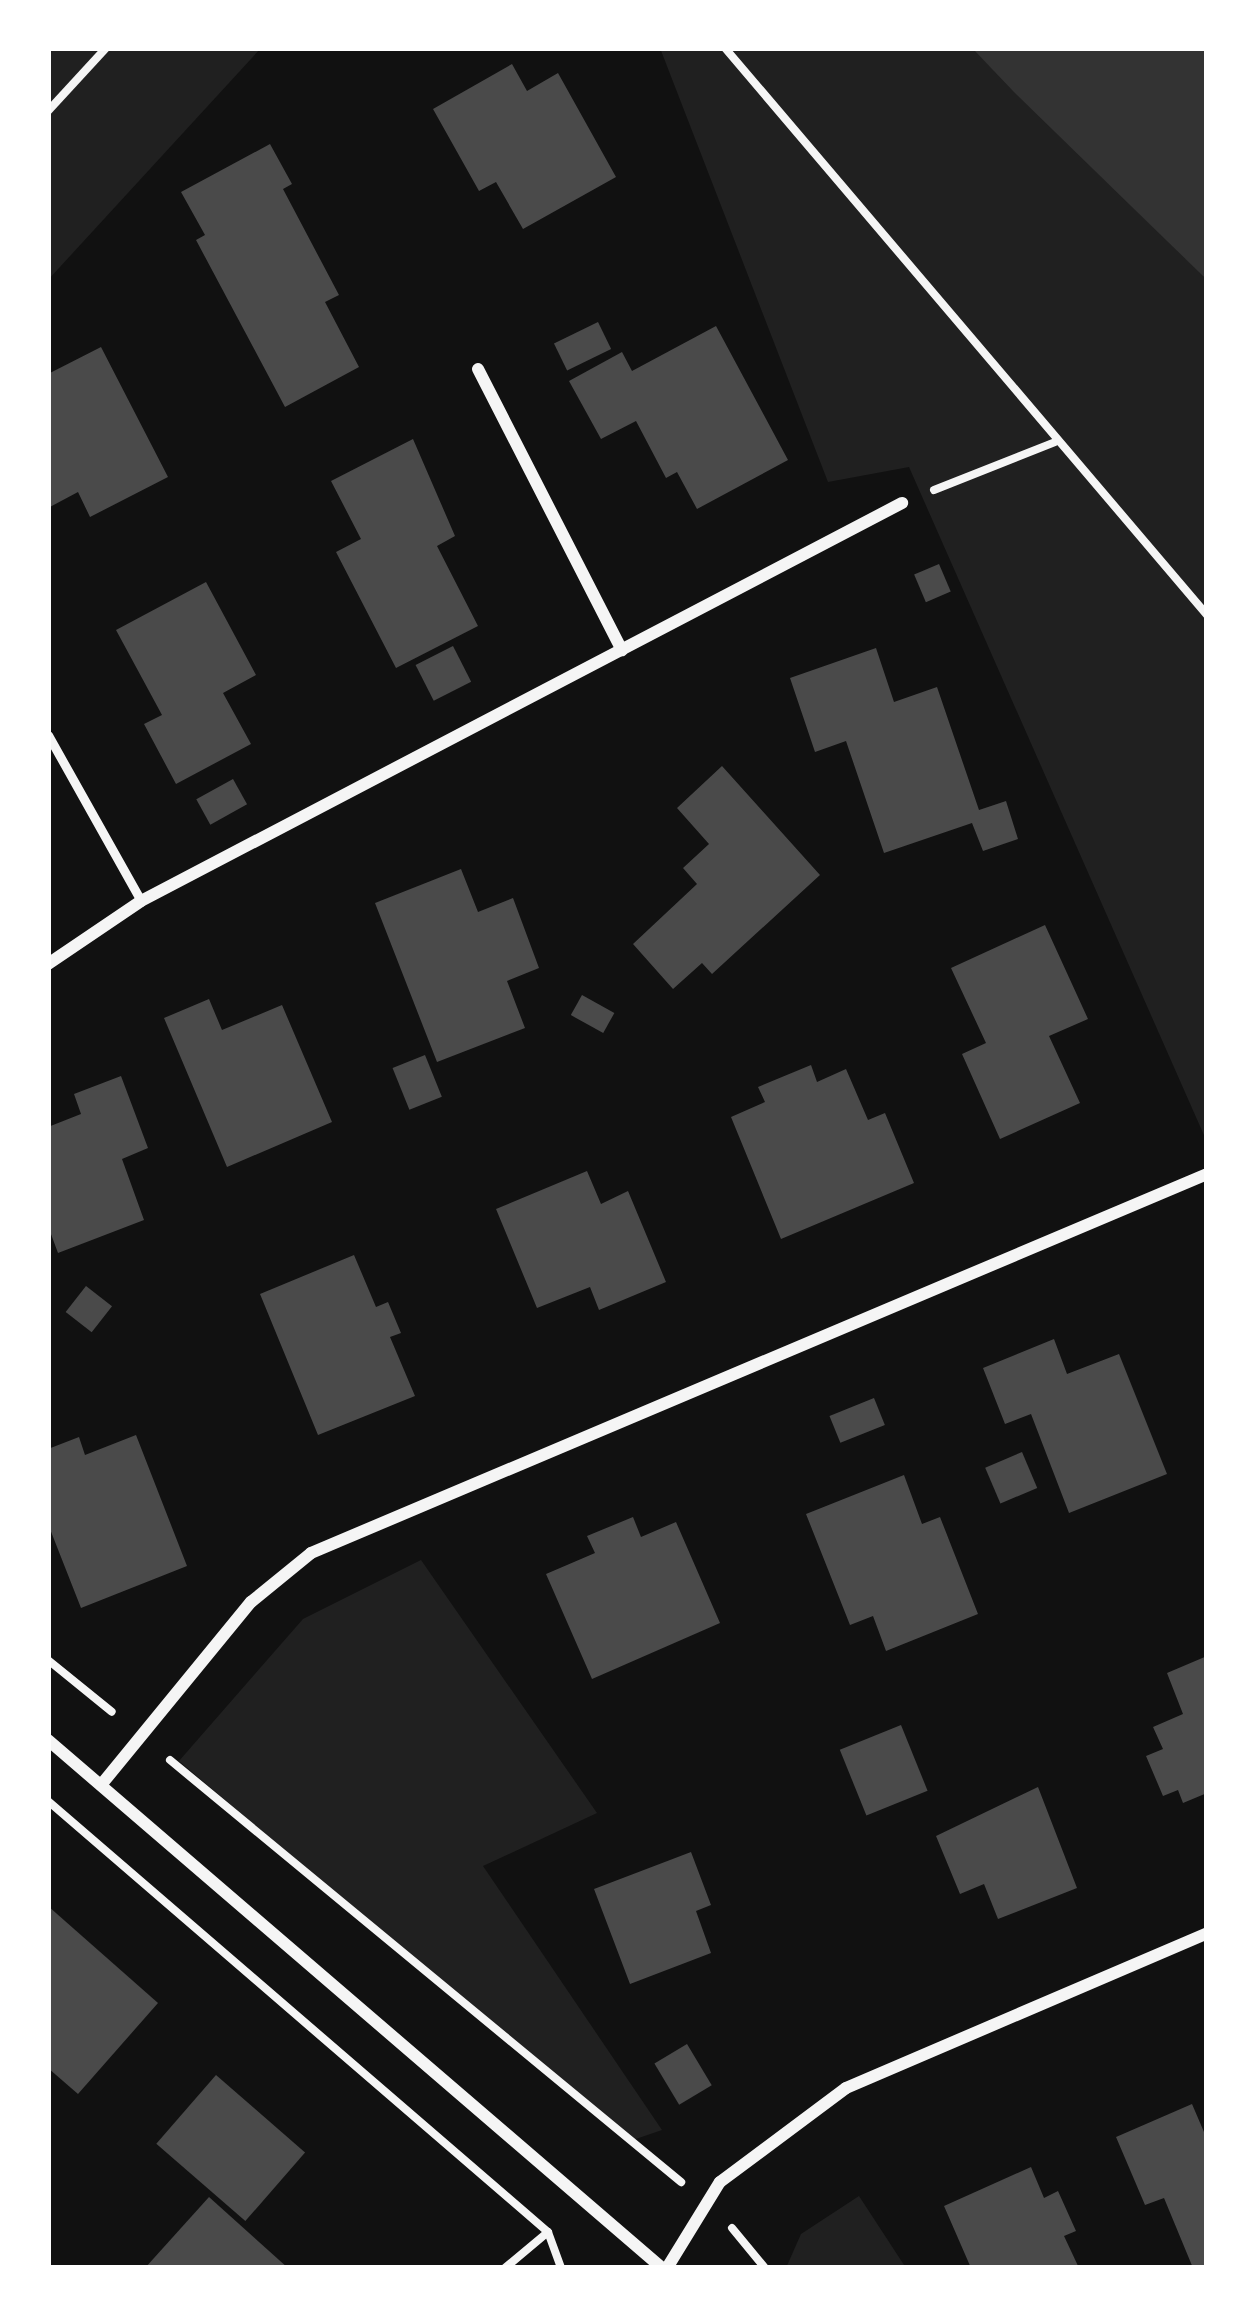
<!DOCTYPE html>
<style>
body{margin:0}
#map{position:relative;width:1255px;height:2316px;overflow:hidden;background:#111;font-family:"Asap Condensed",sans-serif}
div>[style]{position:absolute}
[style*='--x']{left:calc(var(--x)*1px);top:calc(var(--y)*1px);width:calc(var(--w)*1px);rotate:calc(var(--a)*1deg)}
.green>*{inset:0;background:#202020}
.water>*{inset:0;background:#333}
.building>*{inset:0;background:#4a4a4a;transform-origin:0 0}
.path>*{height:8px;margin:-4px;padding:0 4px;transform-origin:4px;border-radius:4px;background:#f5f5f5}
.service>*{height:9px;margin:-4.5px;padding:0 4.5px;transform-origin:4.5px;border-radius:4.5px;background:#f5f5f5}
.minor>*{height:12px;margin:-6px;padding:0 6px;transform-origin:6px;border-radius:6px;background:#f5f5f5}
span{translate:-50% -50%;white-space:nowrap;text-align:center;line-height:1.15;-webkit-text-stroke:9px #fff;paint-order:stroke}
.frame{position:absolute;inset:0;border:51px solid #fff;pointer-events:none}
</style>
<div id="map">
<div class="green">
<i style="clip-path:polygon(48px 48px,261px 48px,48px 280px)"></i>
<i style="clip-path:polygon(660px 48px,972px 48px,1207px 280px,1207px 1142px,909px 467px,828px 482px)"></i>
<i style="clip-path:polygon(421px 1560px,597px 1813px,483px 1866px,662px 2130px,630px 2141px,179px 1761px,303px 1619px)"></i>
<i style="clip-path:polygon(859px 2196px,906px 2268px,786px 2268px,801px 2234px)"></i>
</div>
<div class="water">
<i style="clip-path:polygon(972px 48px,1207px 48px,1207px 280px,1014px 92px)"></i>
</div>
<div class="building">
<i style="clip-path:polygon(512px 64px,527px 91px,558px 73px,616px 177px,523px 229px,496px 182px,479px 191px,433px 109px)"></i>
<i style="clip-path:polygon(270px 144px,292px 184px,283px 189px,339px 295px,325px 302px,359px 367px,285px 407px,196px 240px,205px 235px,181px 192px)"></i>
<i style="left:598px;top:322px;width:30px;height:49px;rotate:64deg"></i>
<i style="clip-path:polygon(716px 326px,788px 460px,697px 509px,677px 472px,666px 478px,636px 421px,601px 439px,569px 381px,622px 352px,632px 371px)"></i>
<i style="clip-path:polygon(101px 347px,168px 477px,90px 517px,78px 492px,48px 508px,48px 374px)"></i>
<i style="clip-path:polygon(413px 439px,455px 536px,437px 546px,478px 626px,396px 668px,336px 552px,361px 539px,331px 481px)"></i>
<i style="left:939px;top:564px;width:30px;height:27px;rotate:67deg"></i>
<i style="clip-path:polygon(206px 582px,256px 675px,223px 693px,251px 744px,176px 784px,144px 724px,162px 715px,116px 630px)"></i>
<i style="left:453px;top:646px;width:40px;height:42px;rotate:63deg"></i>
<i style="clip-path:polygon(876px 648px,894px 702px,937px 687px,979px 810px,1006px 801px,1018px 839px,983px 851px,972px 823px,884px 853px,846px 741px,815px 752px,790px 678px)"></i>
<i style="clip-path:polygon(722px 766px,820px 875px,712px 974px,702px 963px,673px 989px,633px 944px,697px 884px,683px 868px,709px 844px,677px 808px)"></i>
<i style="left:233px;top:779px;width:29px;height:42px;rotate:61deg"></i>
<i style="clip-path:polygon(461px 869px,478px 912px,513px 898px,539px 968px,507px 981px,525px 1028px,437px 1062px,375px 903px)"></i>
<i style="clip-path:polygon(1045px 925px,1088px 1019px,1049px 1036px,1080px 1103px,1000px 1139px,962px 1054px,986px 1043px,951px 968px)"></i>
<i style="left:582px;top:995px;width:37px;height:23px;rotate:29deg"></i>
<i style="clip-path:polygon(209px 999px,222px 1030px,282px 1005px,332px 1122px,227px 1167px,164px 1018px)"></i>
<i style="left:425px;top:1055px;width:45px;height:35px;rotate:68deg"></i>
<i style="clip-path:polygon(811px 1065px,817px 1082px,846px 1069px,868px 1120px,885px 1113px,914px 1183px,781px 1239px,731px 1117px,765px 1102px,758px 1087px)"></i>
<i style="clip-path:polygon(121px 1076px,148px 1148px,122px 1159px,144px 1220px,58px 1253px,48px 1226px,48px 1127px,81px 1114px,74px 1094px)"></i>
<i style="clip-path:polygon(587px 1171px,601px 1204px,628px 1191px,666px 1282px,599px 1310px,590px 1287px,537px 1308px,496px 1209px)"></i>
<i style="clip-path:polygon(354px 1255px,376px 1307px,388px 1302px,401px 1333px,390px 1337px,415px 1396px,318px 1435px,260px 1294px)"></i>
<i style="left:86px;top:1286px;width:33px;height:33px;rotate:38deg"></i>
<i style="clip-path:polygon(1054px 1339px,1067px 1374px,1119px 1354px,1167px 1474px,1069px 1513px,1031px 1414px,1005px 1424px,983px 1368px)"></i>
<i style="left:874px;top:1398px;width:29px;height:48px;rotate:68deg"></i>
<i style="clip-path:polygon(136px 1435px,187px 1566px,81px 1608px,48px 1524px,48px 1449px,79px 1437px,85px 1455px)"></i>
<i style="left:1022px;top:1452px;width:39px;height:40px;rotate:67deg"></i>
<i style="clip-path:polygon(904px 1475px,922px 1524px,940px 1517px,978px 1614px,886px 1651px,873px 1616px,850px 1625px,806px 1514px)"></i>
<i style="clip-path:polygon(633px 1517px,641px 1537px,676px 1522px,720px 1623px,592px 1679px,546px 1574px,595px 1553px,587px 1536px)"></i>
<i style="clip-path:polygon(1207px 1656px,1207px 1793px,1183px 1803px,1178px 1790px,1163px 1796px,1146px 1756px,1163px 1749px,1153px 1727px,1183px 1714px,1167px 1673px)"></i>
<i style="left:901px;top:1725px;width:71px;height:66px;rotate:68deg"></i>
<i style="clip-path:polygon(1038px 1787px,1077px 1888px,998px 1919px,984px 1884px,960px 1894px,936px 1836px)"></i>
<i style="clip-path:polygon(691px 1852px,711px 1905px,696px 1911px,711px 1953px,630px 1984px,594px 1889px)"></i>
<i style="clip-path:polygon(48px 1906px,158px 2003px,78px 2094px,48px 2068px)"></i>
<i style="left:687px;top:2044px;width:48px;height:38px;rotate:59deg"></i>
<i style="left:216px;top:2075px;width:118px;height:91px;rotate:41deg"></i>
<i style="clip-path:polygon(1192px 2104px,1207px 2139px,1207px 2268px,1193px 2268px,1164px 2198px,1145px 2205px,1116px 2137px)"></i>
<i style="clip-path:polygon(1031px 2167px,1044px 2198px,1058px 2191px,1076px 2231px,1064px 2236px,1079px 2268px,971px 2268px,944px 2206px)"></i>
<i style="clip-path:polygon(209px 2197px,288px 2268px,145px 2268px)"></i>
</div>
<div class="path">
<i style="--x:725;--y:48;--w:744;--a:49.63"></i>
<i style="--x:48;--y:111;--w:86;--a:-47.4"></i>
<i style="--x:934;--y:490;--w:130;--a:-21.6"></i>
<i style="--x:48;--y:1660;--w:82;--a:39.1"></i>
<i style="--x:170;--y:1760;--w:663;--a:39.55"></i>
<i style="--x:48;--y:1801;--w:660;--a:40.76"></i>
<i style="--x:548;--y:2232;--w:56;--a:140.1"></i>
<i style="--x:732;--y:2228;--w:52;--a:50.5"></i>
<i style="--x:548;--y:2232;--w:38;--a:70"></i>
</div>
<div class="service">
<i style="--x:48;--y:735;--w:190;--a:60.7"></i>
</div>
<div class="minor">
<i style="--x:478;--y:369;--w:316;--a:62.9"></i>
<i style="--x:48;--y:964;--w:112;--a:-34.1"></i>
<i style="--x:141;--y:901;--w:859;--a:-27.61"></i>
<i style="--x:48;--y:1740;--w:810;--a:40.69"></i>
<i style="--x:101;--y:1785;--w:237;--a:-50.7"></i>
<i style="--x:251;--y:1602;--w:77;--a:-39.2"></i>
<i style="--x:311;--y:1553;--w:973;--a:-22.93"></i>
<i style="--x:667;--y:2268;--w:101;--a:-58.4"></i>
<i style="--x:720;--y:2182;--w:157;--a:-36.7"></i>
<i style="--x:846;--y:2088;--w:393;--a:-23.2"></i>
</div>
<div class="frame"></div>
</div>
